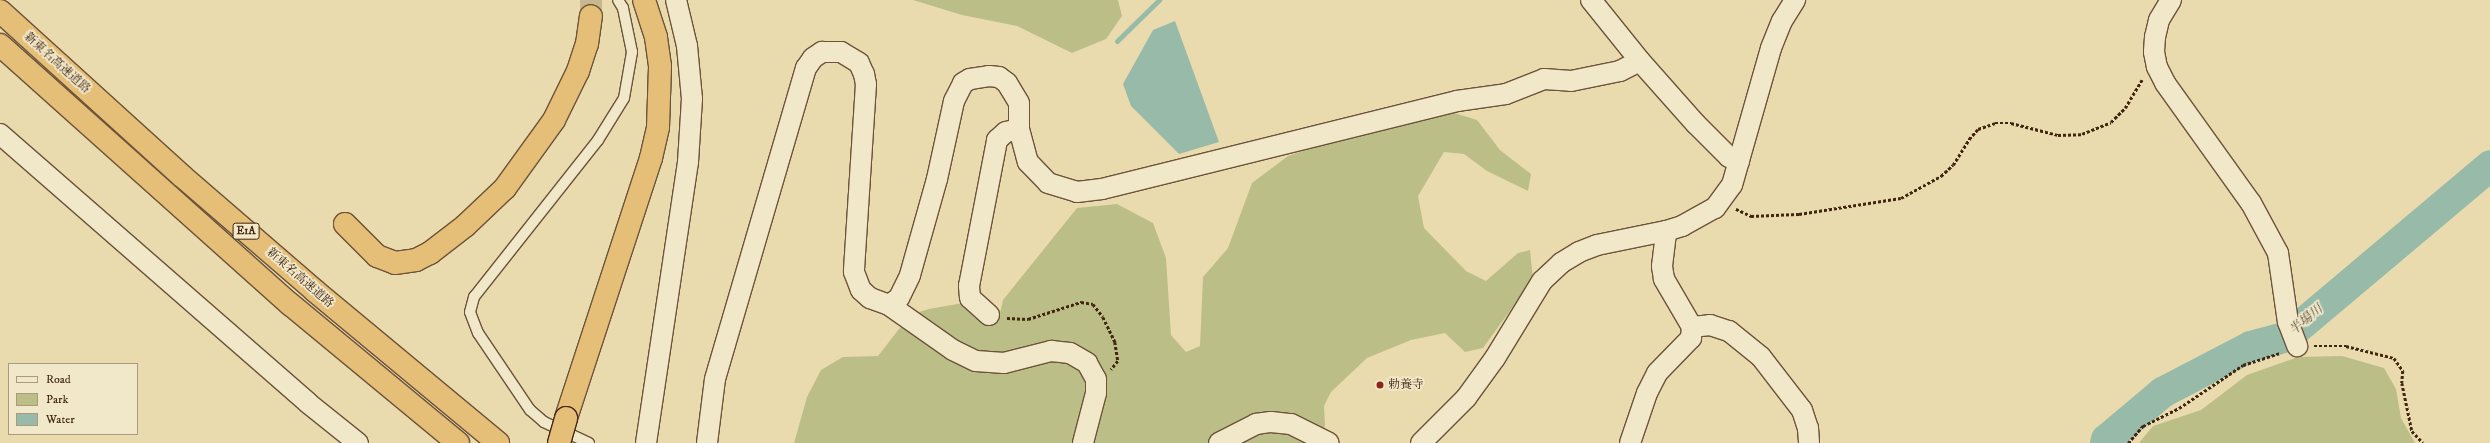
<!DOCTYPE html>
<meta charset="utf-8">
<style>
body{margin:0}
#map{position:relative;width:2490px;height:443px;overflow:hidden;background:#eadbae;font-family:"IM FELL DW Pica","Noto Serif JP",serif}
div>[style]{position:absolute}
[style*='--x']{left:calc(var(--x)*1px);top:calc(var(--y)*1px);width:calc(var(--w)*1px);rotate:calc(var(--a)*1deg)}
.green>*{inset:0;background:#bcbe87}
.water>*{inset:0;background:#98bba9}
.stream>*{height:5px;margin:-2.5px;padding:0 2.5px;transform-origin:2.5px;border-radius:2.5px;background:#98bba9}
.river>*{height:31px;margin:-15.5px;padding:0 15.5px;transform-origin:15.5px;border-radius:15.5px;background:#98bba9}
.highway-tunnel>*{height:22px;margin-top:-11px;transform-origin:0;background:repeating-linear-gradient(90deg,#c8b78f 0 22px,transparent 0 33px)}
.path>*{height:2.5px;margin-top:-1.25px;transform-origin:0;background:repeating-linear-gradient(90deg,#422612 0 3px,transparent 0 5px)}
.roads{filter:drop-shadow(1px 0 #6c5339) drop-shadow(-1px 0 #6c5339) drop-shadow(0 1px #6c5339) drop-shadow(0 -1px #6c5339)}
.lane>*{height:10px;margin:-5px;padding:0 5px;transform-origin:5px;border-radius:5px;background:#f1e8ca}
.street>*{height:20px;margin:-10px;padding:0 10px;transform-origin:10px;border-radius:10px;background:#f1e8ca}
.highway>*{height:22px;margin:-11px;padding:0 11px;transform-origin:11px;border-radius:11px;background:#e5be77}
.bridges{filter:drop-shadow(1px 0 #422612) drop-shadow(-1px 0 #422612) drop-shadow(0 1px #422612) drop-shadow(0 -1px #422612)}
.highway-bridge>*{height:22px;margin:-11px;padding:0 11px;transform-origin:11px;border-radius:11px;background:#e5be77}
.dots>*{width:11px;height:11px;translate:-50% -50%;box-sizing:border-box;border:2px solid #f1e8ca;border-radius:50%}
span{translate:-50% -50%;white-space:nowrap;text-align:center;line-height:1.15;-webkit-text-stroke:3.5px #f1e8ca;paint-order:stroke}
.shield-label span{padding:1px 3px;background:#f1e8ca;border:1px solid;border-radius:3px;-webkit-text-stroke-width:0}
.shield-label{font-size:11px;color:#422612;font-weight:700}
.street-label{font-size:12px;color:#422612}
.poi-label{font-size:12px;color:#422612}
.left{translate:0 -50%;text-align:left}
.water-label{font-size:13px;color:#584b38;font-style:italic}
.legend{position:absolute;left:8px;top:363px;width:130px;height:72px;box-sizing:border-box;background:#f1e8ca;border:1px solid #ab9a80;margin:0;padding:5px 7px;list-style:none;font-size:12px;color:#422612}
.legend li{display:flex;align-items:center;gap:8px;height:20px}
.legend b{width:20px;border:1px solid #ab9a80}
</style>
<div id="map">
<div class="green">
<i style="clip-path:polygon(913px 0,1118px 0,1122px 16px,1106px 39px,1072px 53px,1017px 26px,962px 15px)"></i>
<i style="clip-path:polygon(1451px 112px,1477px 120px,1500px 150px,1531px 174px,1528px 191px,1487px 171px,1464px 154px,1444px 152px,1418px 196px,1424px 228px,1466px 271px,1486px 281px,1518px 253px,1530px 250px,1533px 279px,1483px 348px,1465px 352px,1445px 333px,1411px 340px,1367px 358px,1331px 392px,1324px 406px,1325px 425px,1322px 443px,794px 443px,807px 397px,821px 370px,843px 357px,878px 356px,899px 329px,919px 312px,929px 309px,963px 303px,983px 318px,998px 322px,1003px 300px,1077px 208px,1117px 204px,1153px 223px,1166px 258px,1171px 335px,1186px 352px,1200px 346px,1203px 277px,1228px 248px,1252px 183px,1288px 156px,1353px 134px)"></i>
<i style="clip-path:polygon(2342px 356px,2384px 368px,2396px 389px,2401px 418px,2415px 443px,2139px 443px,2153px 426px,2201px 410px,2247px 375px,2298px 357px)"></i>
</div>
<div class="water">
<i style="clip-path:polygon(1175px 21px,1219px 142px,1179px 154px,1131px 106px,1123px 84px,1153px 30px)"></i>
</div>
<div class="stream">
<i style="--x:1117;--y:41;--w:59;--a:-44.3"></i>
</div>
<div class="river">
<i style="--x:2105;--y:443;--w:4;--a:-76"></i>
<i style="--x:2106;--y:439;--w:73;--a:-40"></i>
<i style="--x:2162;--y:392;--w:99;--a:-27.6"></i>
<i style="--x:2250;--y:346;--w:38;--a:-15"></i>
<i style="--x:2287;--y:336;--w:265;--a:-40.1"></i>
</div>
<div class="highway-tunnel">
<i style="--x:591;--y:0;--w:16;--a:90"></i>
</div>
<div class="path">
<i style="--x:1736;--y:209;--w:17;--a:25"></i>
<i style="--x:1751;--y:216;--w:48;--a:-2.4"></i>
<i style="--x:1799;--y:214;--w:103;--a:-8.9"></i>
<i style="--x:1901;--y:198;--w:46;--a:-28.8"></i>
<i style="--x:1941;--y:176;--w:16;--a:-43"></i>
<i style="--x:1953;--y:165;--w:31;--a:-58"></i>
<i style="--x:1969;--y:139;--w:13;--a:-48"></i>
<i style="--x:1978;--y:129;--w:18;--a:-19"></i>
<i style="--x:1995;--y:123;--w:16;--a:0"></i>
<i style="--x:2011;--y:123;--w:49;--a:14.3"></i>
<i style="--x:2058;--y:135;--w:24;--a:-2"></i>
<i style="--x:2082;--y:134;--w:31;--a:-22"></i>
<i style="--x:2111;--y:122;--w:20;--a:-45"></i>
<i style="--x:2125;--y:108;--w:33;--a:-59"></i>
<i style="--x:1007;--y:318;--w:21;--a:3"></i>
<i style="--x:1028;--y:319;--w:56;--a:-17.8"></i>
<i style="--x:1081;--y:302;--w:12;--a:9"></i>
<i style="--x:1093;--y:304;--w:16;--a:52"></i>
<i style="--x:1103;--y:317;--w:28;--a:64"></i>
<i style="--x:1115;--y:342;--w:19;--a:81"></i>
<i style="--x:1118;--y:361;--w:11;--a:128"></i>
<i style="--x:2314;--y:346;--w:32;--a:0"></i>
<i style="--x:2346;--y:346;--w:49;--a:14"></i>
<i style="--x:2394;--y:358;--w:16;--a:55"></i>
<i style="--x:2403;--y:371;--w:12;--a:95"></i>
<i style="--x:2402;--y:383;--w:49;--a:78.2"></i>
<i style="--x:2412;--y:431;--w:16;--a:47"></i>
<i style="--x:2128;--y:443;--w:23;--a:-49"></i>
<i style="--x:2143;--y:426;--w:40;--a:-26.6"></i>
<i style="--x:2179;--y:408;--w:77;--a:-33.9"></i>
<i style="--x:2243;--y:365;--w:40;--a:-18"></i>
</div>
<div class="roads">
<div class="lane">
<i style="--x:589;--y:443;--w:50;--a:-155"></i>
<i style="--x:544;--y:422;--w:18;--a:-139"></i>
<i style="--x:530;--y:410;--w:93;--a:-124"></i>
<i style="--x:478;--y:333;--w:22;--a:-111"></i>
<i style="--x:470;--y:312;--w:16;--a:-75"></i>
<i style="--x:474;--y:297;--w:200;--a:-51.7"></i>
<i style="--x:598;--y:140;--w:49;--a:-58.2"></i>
<i style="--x:624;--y:98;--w:47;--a:-80.1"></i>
<i style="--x:632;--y:52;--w:45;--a:-101.6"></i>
<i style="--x:623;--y:8;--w:9;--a:-122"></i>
</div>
<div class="street">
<i style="--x:1591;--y:0;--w:78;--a:51.2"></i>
<i style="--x:1640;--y:61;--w:84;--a:48.4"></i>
<i style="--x:1696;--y:124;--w:47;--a:45"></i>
<i style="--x:1729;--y:157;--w:11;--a:22"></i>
<i style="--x:2171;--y:0;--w:23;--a:121"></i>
<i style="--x:2159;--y:20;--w:17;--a:103"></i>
<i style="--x:2155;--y:37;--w:15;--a:94"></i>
<i style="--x:2154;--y:52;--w:15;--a:79"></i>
<i style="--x:2157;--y:67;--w:18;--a:63"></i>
<i style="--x:2165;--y:83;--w:148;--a:54.4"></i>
<i style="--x:2251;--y:203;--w:57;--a:61.6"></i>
<i style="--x:2278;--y:253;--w:70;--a:81.8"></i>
<i style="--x:2288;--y:322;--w:26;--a:69"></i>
<i style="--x:0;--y:134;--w:409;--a:41.1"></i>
<i style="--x:308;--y:403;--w:64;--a:38.7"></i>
<i style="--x:889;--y:305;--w:78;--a:35.1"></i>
<i style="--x:953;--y:350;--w:25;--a:26"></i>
<i style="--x:976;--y:361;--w:28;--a:4"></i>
<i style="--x:1004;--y:363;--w:49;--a:-14.3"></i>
<i style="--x:1051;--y:351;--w:19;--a:6"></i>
<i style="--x:1070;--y:353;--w:20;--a:30"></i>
<i style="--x:1087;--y:363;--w:18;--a:61"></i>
<i style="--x:1096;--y:379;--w:14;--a:90"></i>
<i style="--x:1096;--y:393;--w:52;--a:104.6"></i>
<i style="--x:989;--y:315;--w:25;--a:-138"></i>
<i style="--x:970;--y:298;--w:12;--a:-95"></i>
<i style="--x:969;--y:286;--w:149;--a:-79.1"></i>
<i style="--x:997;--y:140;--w:12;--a:-42"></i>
<i style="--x:1006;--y:132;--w:13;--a:-13"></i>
<i style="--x:1692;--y:327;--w:18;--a:-6"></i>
<i style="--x:1710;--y:325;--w:20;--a:18"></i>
<i style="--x:1729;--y:331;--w:41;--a:39.1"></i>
<i style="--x:1761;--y:357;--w:67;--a:52.3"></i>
<i style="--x:1802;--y:410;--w:19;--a:72"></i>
<i style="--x:1808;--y:428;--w:15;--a:86"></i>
<i style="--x:646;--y:443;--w:284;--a:-81.5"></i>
<i style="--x:688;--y:162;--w:63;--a:-86.4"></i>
<i style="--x:692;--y:99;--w:53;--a:-95.4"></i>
<i style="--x:687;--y:46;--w:47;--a:-103.4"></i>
<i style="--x:707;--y:443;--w:64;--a:-82.9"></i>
<i style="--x:715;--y:379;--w:324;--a:-73.7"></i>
<i style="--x:806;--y:68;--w:12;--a:-55"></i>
<i style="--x:813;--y:58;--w:11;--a:-34"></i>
<i style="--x:822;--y:52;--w:19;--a:0"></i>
<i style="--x:841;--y:52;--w:21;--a:31"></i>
<i style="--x:859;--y:63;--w:12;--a:66"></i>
<i style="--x:864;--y:74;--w:10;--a:79"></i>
<i style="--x:866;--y:84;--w:188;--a:93.7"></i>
<i style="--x:854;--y:272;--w:19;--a:69"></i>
<i style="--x:861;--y:290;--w:12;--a:42"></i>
<i style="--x:870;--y:298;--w:20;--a:20"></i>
<i style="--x:889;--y:305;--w:12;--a:-35"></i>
<i style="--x:899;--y:298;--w:25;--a:-64"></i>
<i style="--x:910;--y:275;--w:100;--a:-74.3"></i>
<i style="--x:937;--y:179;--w:80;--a:-77.7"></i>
<i style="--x:954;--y:101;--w:20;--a:-63"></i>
<i style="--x:963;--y:83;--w:8;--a:-30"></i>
<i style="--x:970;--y:79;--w:19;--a:-9"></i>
<i style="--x:989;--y:76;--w:10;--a:6"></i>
<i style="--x:999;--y:77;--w:10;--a:37"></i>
<i style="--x:1007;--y:83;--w:23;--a:59"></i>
<i style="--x:1019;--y:103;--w:26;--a:90"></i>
<i style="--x:1019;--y:129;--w:34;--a:75"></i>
<i style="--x:1028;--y:162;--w:29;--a:46"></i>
<i style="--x:1048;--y:183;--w:30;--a:17"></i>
<i style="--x:1077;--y:192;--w:25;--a:-7"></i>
<i style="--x:1102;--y:189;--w:366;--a:-13.9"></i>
<i style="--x:1457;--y:101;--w:49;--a:-8.1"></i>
<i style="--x:1506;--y:94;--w:41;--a:-21.5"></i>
<i style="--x:1544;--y:79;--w:27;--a:4"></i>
<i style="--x:1571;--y:81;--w:50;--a:-11.5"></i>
<i style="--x:1620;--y:71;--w:22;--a:-27"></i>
<i style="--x:1219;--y:443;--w:42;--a:-27.2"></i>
<i style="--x:1256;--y:424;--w:15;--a:-8"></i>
<i style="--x:1271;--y:422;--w:20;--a:6"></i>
<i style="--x:1291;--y:424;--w:42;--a:26.6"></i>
<i style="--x:1421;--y:443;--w:64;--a:-45"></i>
<i style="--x:1466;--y:398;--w:49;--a:-54.1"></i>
<i style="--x:1495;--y:358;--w:90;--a:-58.6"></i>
<i style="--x:1542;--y:281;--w:26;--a:-43"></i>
<i style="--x:1561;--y:263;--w:21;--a:-31"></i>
<i style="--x:1579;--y:252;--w:19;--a:-21"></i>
<i style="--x:1597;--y:245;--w:70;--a:-11.5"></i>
<i style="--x:1630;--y:443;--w:53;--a:-71.2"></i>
<i style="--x:1647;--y:393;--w:22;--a:-63"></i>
<i style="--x:1657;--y:373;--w:49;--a:-45.8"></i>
<i style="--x:1691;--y:338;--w:11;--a:-85"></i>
<i style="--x:1692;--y:327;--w:56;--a:-120.3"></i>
<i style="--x:1664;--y:279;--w:13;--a:-99"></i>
<i style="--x:1662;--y:266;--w:35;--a:-83"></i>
<i style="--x:1666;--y:231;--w:17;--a:-17"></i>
<i style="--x:1682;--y:226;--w:38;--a:-29"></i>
<i style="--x:1715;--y:208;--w:29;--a:-54"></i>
<i style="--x:1732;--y:185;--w:142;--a:-74.1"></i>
<i style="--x:1771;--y:48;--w:29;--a:-68"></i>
<i style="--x:1782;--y:21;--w:25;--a:-58"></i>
</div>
<div class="highway">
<i style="--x:0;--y:11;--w:246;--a:42.2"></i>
<i style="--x:182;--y:176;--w:176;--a:40.8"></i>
<i style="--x:315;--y:291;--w:238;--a:39.7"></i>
<i style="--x:0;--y:45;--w:389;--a:41.8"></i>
<i style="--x:290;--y:304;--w:218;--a:39.6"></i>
<i style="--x:345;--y:224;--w:45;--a:45"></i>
<i style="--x:377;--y:256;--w:19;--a:21"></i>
<i style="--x:395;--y:263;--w:21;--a:-8"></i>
<i style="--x:416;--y:260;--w:16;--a:-27"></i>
<i style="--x:430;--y:253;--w:44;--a:-37.6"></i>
<i style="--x:465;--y:226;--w:55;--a:-43.5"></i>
<i style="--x:505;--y:188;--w:84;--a:-54.2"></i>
<i style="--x:554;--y:120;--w:55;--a:-63.9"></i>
<i style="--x:578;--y:71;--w:28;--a:-72"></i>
<i style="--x:587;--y:44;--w:28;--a:-82"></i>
<i style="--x:566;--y:418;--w:274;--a:-71.9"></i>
<i style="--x:651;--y:158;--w:32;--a:-77"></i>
<i style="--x:658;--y:127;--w:61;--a:-88.1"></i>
<i style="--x:660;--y:66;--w:29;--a:-98"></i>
<i style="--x:656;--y:37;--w:39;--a:-108"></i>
</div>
</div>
<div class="bridges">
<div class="highway-bridge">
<i style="--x:559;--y:443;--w:26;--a:-74"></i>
</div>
</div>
<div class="dots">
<i style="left:1380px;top:385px;background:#8f2418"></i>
</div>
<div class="shield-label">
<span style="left:246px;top:231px">E1A</span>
</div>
<div class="street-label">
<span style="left:57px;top:63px;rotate:42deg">新東名高速道路</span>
<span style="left:300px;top:278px;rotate:41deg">新東名高速道路</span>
</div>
<div class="poi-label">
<span class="left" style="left:1388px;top:385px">勅養寺</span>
</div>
<div class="water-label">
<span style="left:2306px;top:320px;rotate:-40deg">半場川</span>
</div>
<ul class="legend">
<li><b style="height:5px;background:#f1e8ca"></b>Road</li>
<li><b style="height:11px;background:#bcbe87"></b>Park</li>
<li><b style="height:11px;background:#98bba9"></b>Water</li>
</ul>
</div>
